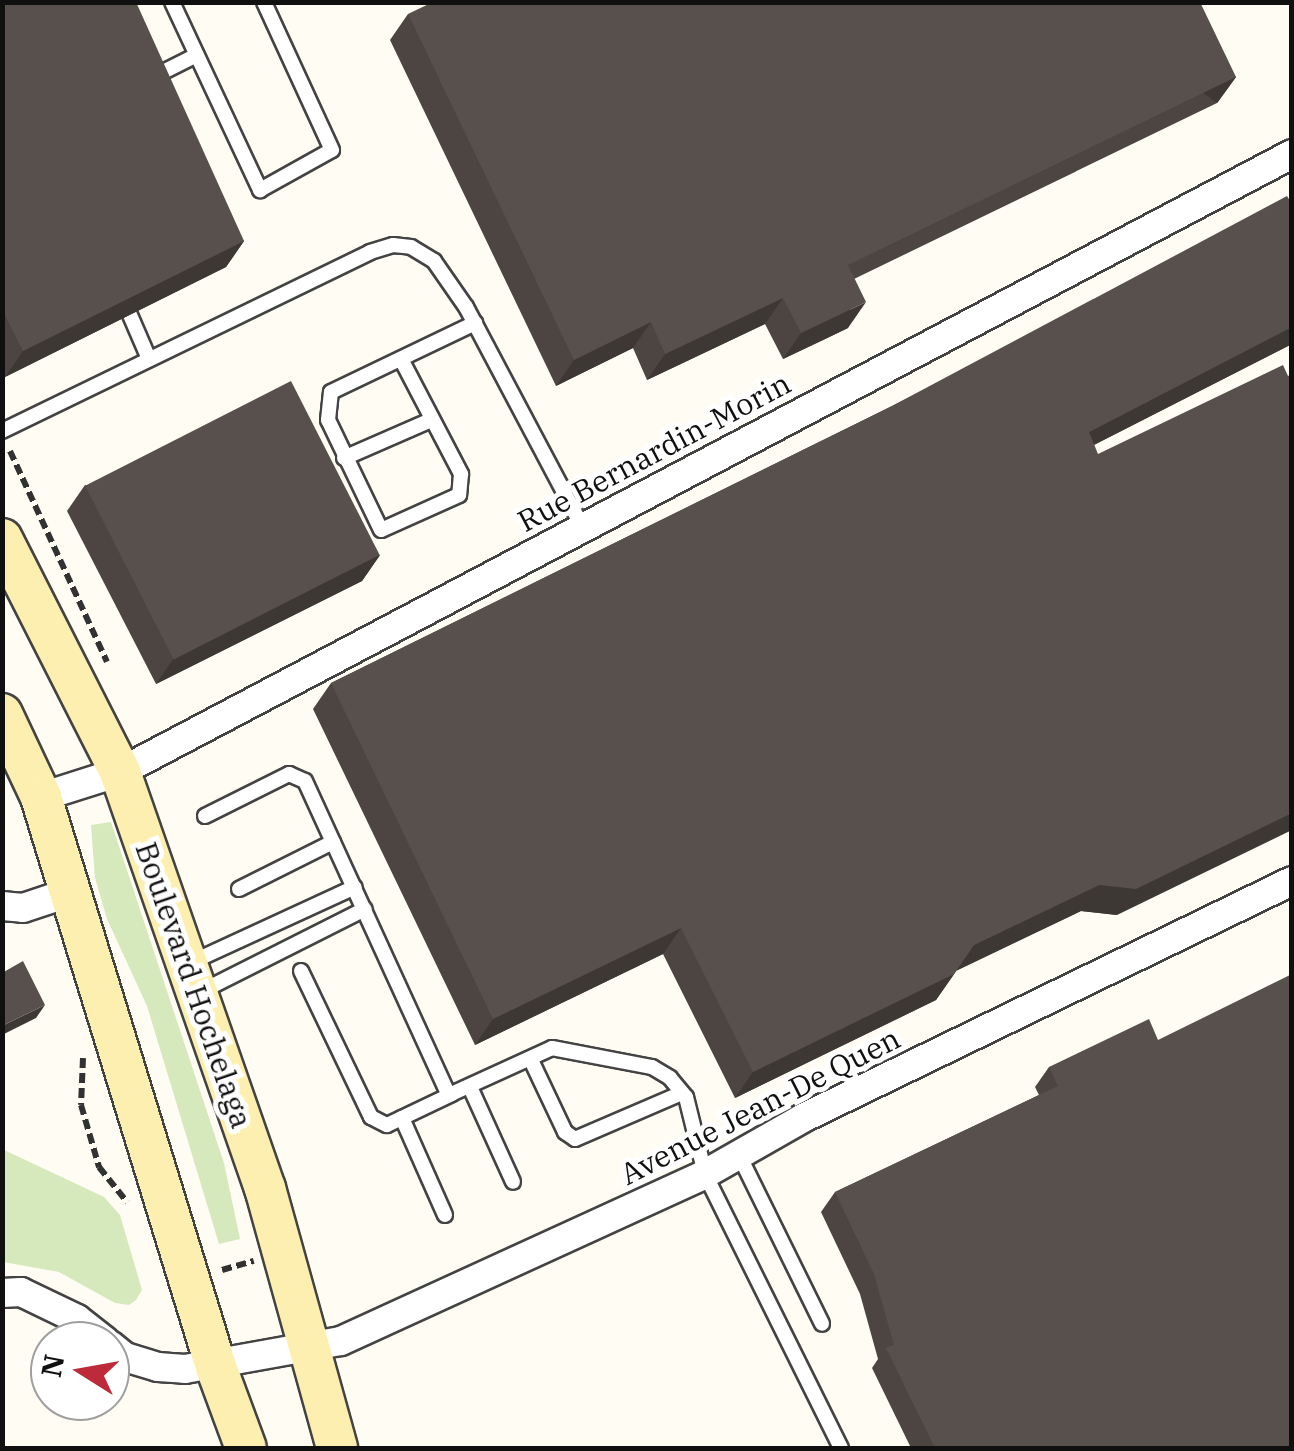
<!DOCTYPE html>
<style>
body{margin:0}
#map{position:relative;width:1294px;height:1451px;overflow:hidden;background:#fffcf3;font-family:"IBM Plex Serif",serif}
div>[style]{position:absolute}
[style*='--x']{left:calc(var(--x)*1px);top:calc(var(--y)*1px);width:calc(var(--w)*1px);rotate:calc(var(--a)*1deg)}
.green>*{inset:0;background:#d6e9bc}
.path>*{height:6px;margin-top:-3px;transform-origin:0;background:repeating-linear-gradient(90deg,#323232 0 10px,transparent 0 15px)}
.roads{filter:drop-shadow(2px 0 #434343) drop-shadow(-2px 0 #434343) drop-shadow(0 2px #434343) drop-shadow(0 -2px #434343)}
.service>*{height:14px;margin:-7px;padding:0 7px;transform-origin:7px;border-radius:7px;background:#fff}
.minor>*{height:28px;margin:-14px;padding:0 14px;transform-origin:14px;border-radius:14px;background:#fff}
.secondary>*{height:40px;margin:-20px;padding:0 20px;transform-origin:20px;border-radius:20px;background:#fdefb0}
.wall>*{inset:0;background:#4c4541}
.shaded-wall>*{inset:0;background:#3e3835;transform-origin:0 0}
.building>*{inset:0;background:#58504c;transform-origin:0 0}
span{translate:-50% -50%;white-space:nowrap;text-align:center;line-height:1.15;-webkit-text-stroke:10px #fff;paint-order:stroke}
.street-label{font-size:30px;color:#101010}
.frame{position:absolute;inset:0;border:5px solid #101010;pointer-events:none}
.north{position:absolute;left:30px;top:1321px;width:100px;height:100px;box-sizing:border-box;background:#fff;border:2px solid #9f9f9f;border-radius:50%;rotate:281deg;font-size:28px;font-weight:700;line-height:40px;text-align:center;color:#101010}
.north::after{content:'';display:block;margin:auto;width:35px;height:45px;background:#bd2a3a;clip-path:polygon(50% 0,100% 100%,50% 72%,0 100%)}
</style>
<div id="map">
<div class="green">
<i style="clip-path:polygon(111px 822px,224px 1163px,240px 1239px,219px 1244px,147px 1006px,107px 919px,95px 878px,91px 825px)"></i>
<i style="clip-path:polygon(2px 1149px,104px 1197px,120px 1215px,142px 1290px,136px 1300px,129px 1305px,115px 1303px,59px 1272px,3px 1262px)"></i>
</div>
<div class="path">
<i style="--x:10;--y:451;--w:232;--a:65.3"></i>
<i style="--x:83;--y:1058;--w:47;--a:92.4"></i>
<i style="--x:81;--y:1105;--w:65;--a:73.8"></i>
<i style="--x:99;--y:1167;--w:45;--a:51.3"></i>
<i style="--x:222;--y:1270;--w:33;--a:-16"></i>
</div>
<div class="roads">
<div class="service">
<i style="--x:172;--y:2;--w:208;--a:64.9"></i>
<i style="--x:260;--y:190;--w:82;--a:-29.1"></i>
<i style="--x:332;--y:150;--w:163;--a:-114.7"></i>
<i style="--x:151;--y:78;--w:49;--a:-26.6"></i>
<i style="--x:130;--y:315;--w:48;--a:66.6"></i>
<i style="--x:401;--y:359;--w:130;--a:62.4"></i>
<i style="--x:461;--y:474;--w:21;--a:95"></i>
<i style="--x:459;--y:495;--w:85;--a:155.8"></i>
<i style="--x:381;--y:530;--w:122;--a:-115.7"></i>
<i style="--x:328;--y:420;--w:28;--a:-84"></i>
<i style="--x:331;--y:392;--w:160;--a:-25.6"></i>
<i style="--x:2;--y:431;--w:409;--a:-25.9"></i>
<i style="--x:370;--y:252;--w:24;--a:-17"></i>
<i style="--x:393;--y:245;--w:18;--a:6"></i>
<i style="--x:411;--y:247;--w:27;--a:31"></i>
<i style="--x:434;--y:261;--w:56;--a:55.2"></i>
<i style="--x:466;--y:307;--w:248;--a:62.1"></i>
<i style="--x:344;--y:458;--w:95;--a:-23.6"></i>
<i style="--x:205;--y:816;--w:94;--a:-26.6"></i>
<i style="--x:289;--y:774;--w:17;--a:24"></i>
<i style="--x:305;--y:781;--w:345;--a:65.4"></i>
<i style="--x:449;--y:1095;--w:113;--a:-24.5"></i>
<i style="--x:552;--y:1048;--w:102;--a:10.8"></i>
<i style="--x:652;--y:1067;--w:21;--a:31"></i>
<i style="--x:670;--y:1078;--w:25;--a:50"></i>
<i style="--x:686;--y:1097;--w:79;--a:76.1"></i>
<i style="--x:705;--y:1174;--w:306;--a:63.6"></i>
<i style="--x:239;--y:889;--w:105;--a:-26.6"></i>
<i style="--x:192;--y:962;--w:179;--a:-24.7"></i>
<i style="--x:301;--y:971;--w:162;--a:64.4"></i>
<i style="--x:371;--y:1117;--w:18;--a:27"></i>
<i style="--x:387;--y:1125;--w:72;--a:-25.5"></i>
<i style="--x:202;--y:991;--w:182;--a:-26.7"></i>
<i style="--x:531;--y:1060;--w:80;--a:64.7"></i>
<i style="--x:565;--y:1132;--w:12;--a:35"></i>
<i style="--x:575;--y:1139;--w:116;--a:-23.3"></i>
<i style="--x:470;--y:1087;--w:104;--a:65.6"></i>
<i style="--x:402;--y:1118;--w:106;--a:66.1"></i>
<i style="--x:739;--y:1155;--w:188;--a:63.8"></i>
</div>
<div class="minor">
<i style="--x:41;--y:797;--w:83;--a:-17.6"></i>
<i style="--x:120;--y:772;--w:1325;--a:-27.8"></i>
<i style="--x:2;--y:906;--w:21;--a:5"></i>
<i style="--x:23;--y:908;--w:51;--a:-18.4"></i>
<i style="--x:2;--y:1293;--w:19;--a:-3"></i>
<i style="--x:21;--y:1292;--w:62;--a:25.7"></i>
<i style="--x:77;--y:1319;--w:36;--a:38"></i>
<i style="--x:110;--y:1345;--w:19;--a:39"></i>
<i style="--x:125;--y:1357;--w:34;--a:17"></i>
<i style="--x:158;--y:1367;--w:27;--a:4"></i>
<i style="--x:185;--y:1369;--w:158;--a:-10.2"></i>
<i style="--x:341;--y:1341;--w:400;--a:-24.6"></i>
<i style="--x:705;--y:1174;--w:113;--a:-29.7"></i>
<i style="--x:803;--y:1118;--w:543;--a:-25.86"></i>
</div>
<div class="secondary">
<i style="--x:2;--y:539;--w:261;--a:63.1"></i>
<i style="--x:120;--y:772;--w:441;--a:70.8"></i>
<i style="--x:265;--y:1188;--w:270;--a:74.5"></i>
<i style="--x:2;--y:714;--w:92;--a:64.8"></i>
<i style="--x:41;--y:797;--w:596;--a:72.93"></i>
<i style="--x:216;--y:1367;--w:86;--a:69.7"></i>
</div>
</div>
<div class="wall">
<i style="clip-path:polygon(2px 2px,244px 241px,226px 267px,5px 377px,2px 372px)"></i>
<i style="clip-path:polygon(408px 14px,1236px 77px,1217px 103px,854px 279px,848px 328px,783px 359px,765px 324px,647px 380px,633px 348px,556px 386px,390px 40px)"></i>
<i style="clip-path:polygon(1292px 204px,1292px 344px,1094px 445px,1117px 915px,1081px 911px,1028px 936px,957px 970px,936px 1000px,735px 1098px,663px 954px,475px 1045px,313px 709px,331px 683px,892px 406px)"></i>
<i style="clip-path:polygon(85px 485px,380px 555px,362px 581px,156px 684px,67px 511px)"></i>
<i style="clip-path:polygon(1158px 1040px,1292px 1448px,911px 1448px,872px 1368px,878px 1359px,860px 1294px,821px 1212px,835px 1192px,1039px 1095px,1035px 1087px,1049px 1067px)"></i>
</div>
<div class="shaded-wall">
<i style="left:1236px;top:77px;width:32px;height:431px;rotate:126deg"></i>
<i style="clip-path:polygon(244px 241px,226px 267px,5px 377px,23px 351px)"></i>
<i style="clip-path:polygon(783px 298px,765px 324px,647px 380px,665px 354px)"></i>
<i style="clip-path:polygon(866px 302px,848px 328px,783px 359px,801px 333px)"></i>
<i style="clip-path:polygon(651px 322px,633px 348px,556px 386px,574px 360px)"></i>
<i style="clip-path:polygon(1292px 327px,1292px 344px,1070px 457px,1089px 432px)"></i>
<i style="clip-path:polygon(380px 555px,362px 581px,156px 684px,174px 658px)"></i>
<i style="clip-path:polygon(1292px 813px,1292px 830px,1117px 915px,1081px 911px,956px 971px,974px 945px,1099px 885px)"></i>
<i style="clip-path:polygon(681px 928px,663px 954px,475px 1045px,493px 1019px)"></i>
<i style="clip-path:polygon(954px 974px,936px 1000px,735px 1098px,753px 1072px)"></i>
<i style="clip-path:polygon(45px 1005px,36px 1018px,2px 1035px,2px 1026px)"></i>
</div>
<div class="building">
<i style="clip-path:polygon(2px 2px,136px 2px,244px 241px,23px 351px,2px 309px)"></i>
<i style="clip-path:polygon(433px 2px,1200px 2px,1236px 77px,848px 265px,866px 302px,801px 333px,783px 298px,665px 354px,651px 322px,574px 360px,408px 14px)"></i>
<i style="clip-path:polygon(1287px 196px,1292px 204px,1292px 327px,1089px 432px,1098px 454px,1283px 365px,1288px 376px,1292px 374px,1292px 813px,1136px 889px,1099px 885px,1047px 910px,974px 945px,954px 974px,753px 1072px,681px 928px,493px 1019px,331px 683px,892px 406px)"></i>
<i style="left:291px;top:381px;width:195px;height:231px;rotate:63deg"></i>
<i style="clip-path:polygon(23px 961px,45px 1005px,2px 1026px,2px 973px)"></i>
<i style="clip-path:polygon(1292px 974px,1292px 1448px,935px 1448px,886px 1348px,894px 1345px,874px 1274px,835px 1192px,1058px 1086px,1049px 1067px,1149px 1019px,1158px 1040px)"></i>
</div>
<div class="street-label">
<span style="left:654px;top:452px;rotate:-28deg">Rue Bernardin-Morin</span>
<span style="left:194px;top:985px;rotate:71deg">Boulevard Hochelaga</span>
<span style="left:760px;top:1106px;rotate:-27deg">Avenue Jean-De Quen</span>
</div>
<div class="frame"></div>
<div class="north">N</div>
</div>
